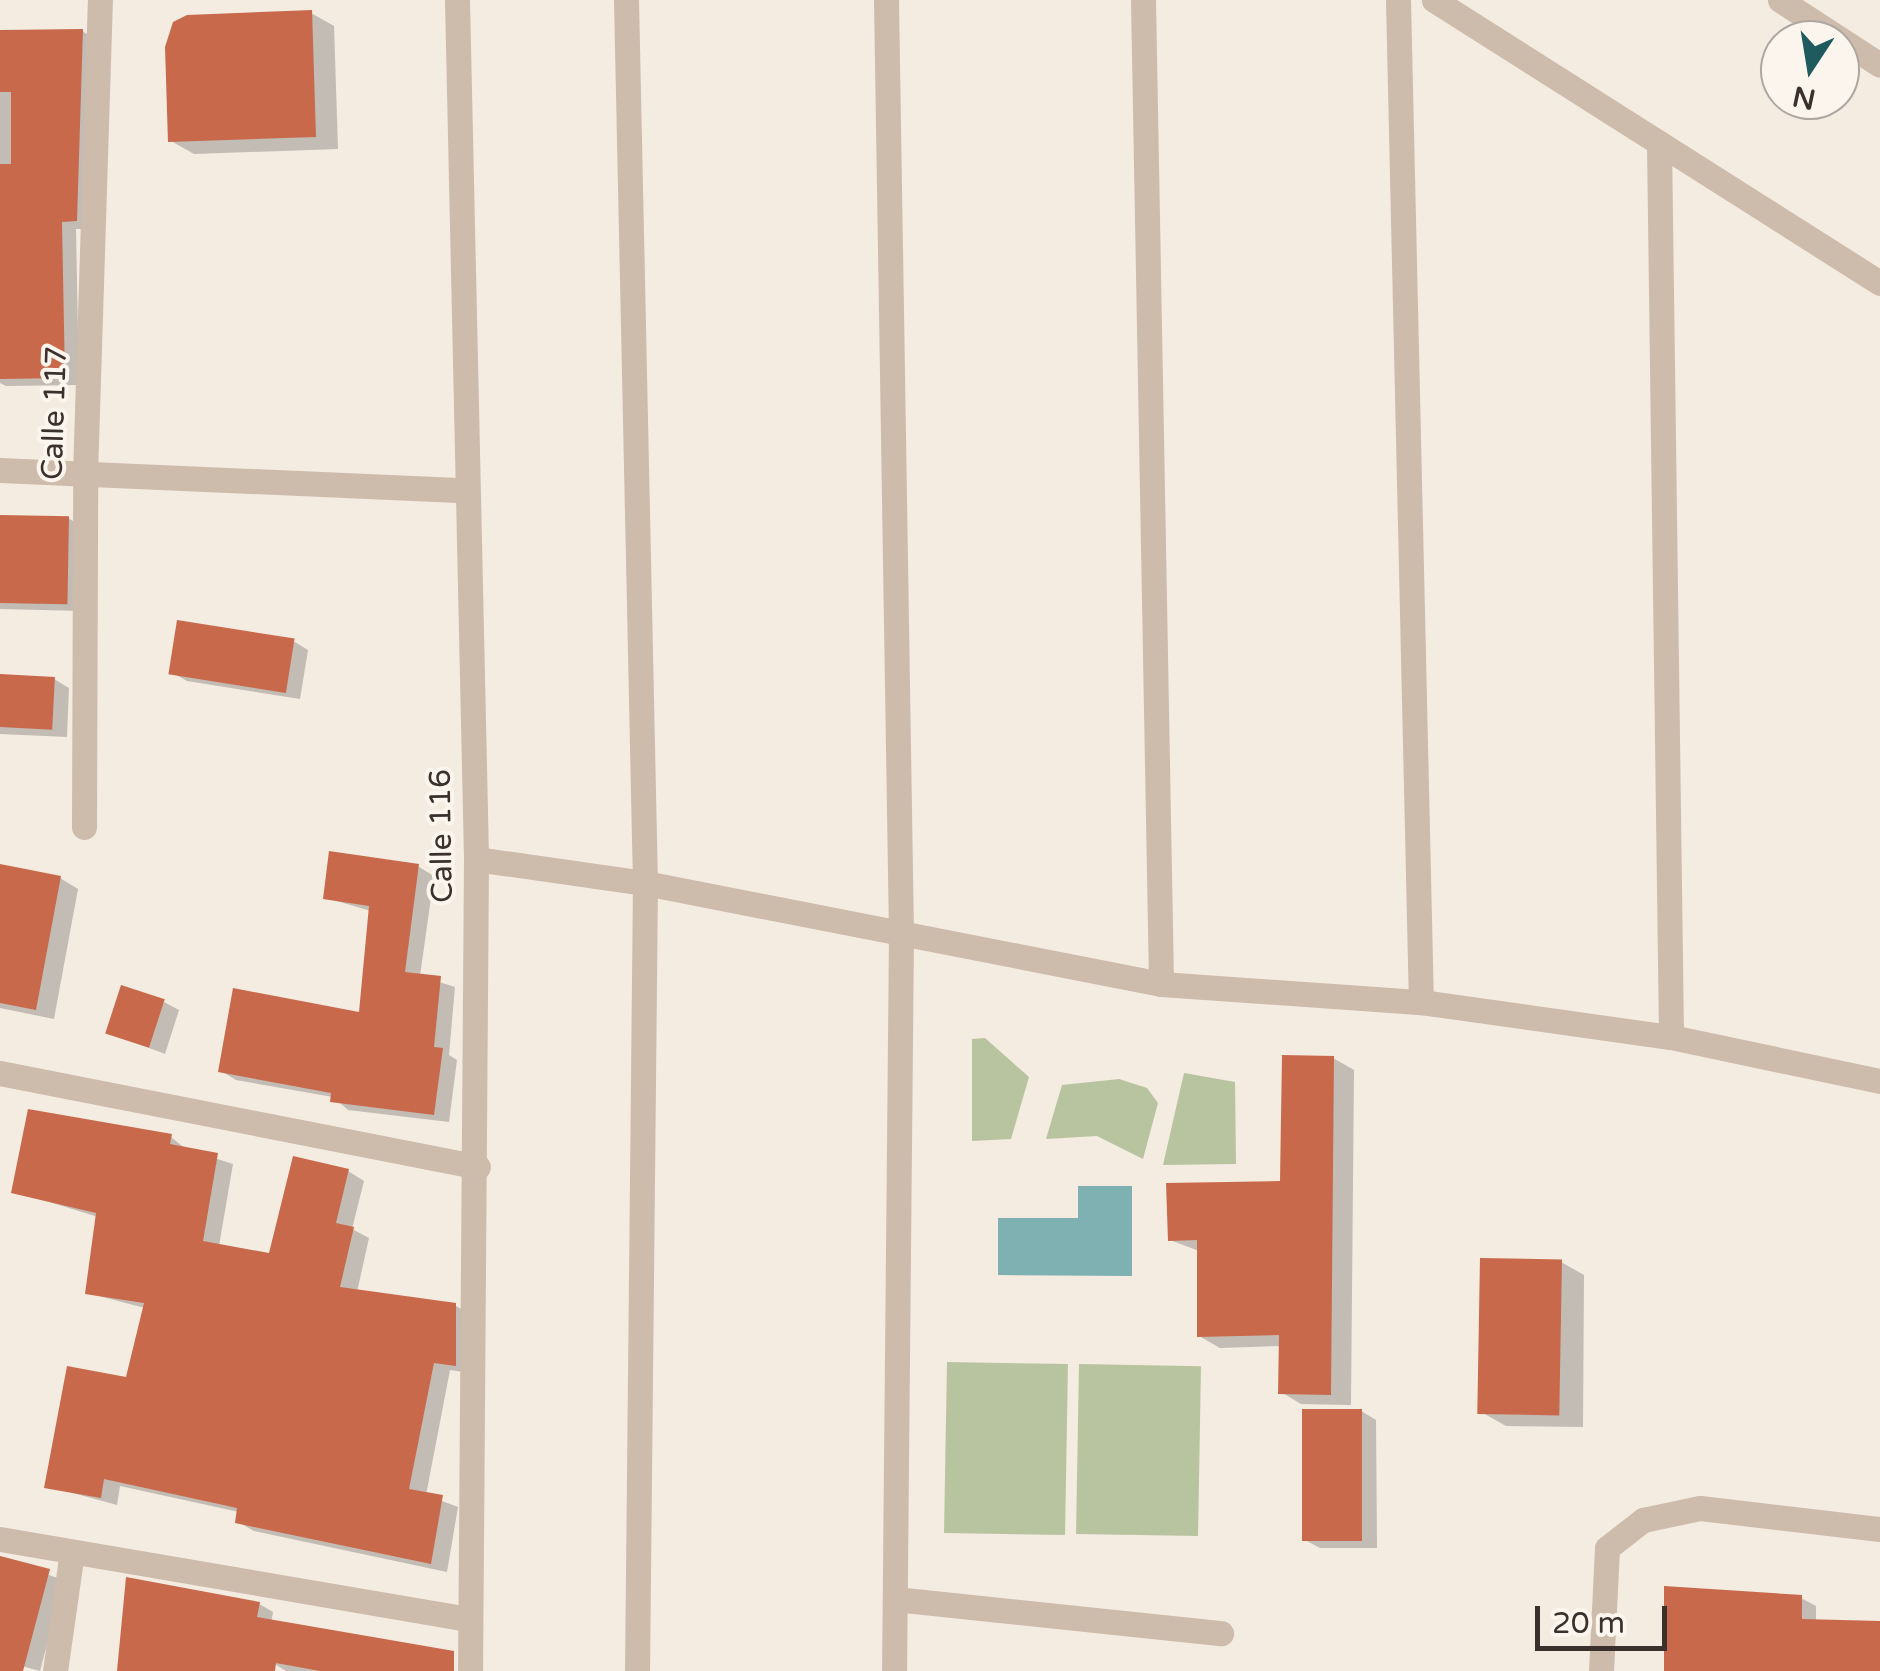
<!DOCTYPE html>
<style>
body{margin:0}
#map{position:relative;width:1880px;height:1671px;overflow:hidden;background:#f4ebe1;font-family:"Varela Round",sans-serif}
div>[style]{position:absolute}
[style*='--x']{left:calc(var(--x)*1px);top:calc(var(--y)*1px);width:calc(var(--w)*1px);rotate:calc(var(--a)*1deg)}
.green>*{inset:0;background:#b8c4a0;transform-origin:0 0}
.water>*{inset:0;background:#7fb0b2}
.shadow>*{inset:0;background:#0003}
.building>*{inset:0;background:#c8694b;transform-origin:0 0}
.minor>*{height:25px;margin:-12.5px;padding:0 12.5px;transform-origin:12.5px;border-radius:12.5px;background:#cdbbac}
span{translate:-50% -50%;white-space:nowrap;text-align:center;line-height:1.15;-webkit-text-stroke:8px #fbf5ee;paint-order:stroke}
.street-label{font-size:30px;color:#3b302b}
.north{position:absolute;left:1760px;top:20px;width:100px;height:100px;box-sizing:border-box;background:#fbf5ee;border:2px solid #aea6a0;border-radius:50%;rotate:192deg;font-size:28px;font-weight:700;line-height:40px;text-align:center;color:#3b302b}
.north::after{content:'';display:block;margin:auto;width:35px;height:45px;background:#1f5a5e;clip-path:polygon(50% 0,100% 100%,50% 72%,0 100%)}
.scale{position:absolute;left:1535px;top:1606px;width:132px;height:45px;box-sizing:border-box;border:5px solid #3b302b;border-top:0;padding-left:12px;font-size:30px;line-height:35px;white-space:nowrap;color:#3b302b;-webkit-text-stroke:8px #fbf5ee;paint-order:stroke}
</style>
<div id="map">
<div class="green">
<i style="clip-path:polygon(985px 1038px,1029px 1077px,1011px 1139px,972px 1141px,972px 1039px)"></i>
<i style="clip-path:polygon(1184px 1073px,1235px 1082px,1236px 1164px,1163px 1165px)"></i>
<i style="clip-path:polygon(1119px 1079px,1147px 1088px,1158px 1103px,1143px 1159px,1097px 1136px,1046px 1139px,1062px 1085px)"></i>
<i style="left:947px;top:1362px;width:121px;height:171px;rotate:1deg"></i>
<i style="left:1079px;top:1364px;width:122px;height:170px;rotate:1deg"></i>
</div>
<div class="water">
<i style="clip-path:polygon(1078px 1186px,1132px 1186px,1132px 1276px,998px 1275px,998px 1218px,1078px 1218px)"></i>
</div>
<div class="shadow">
<i style="clip-path:polygon(311px 13px,334px 26px,338px 149px,194px 154px,171px 141px)"></i>
<i style="clip-path:polygon(82px 31px,97px 40px,91px 229px,76px 229px,79px 385px,6px 386px,0 383px,0 33px)"></i>
<i style="clip-path:polygon(0 517px,68px 518px,83px 527px,83px 611px,0 609px)"></i>
<i style="clip-path:polygon(293px 641px,308px 650px,300px 699px,187px 681px,171px 672px)"></i>
<i style="clip-path:polygon(0 676px,54px 679px,69px 688px,67px 737px,0 734px)"></i>
<i style="clip-path:polygon(0 867px,60px 878px,78px 889px,54px 1019px,0 1008px)"></i>
<i style="clip-path:polygon(419px 867px,434px 876px,420px 976px,455px 987px,449px 1055px,457px 1060px,449px 1122px,348px 1110px,333px 1097px,236px 1080px,221px 1071px,362px 1015px,371px 911px,326px 898px)"></i>
<i style="clip-path:polygon(164px 1002px,179px 1010px,165px 1054px,107px 1032px)"></i>
<i style="clip-path:polygon(1333px 1058px,1354px 1070px,1351px 1405px,1301px 1404px,1281px 1392px,1281px 1346px,1220px 1348px,1199px 1336px,1199px 1251px,1170px 1240px,1283px 1183px)"></i>
<i style="clip-path:polygon(171px 1137px,186px 1149px,233px 1164px,219px 1246px,271px 1256px,348px 1171px,364px 1181px,352px 1229px,369px 1238px,357px 1292px,456px 1306px,472px 1315px,471px 1373px,450px 1370px,426px 1495px,458px 1507px,447px 1572px,254px 1531px,238px 1522px,239px 1512px,120px 1486px,117px 1505px,47px 1486px,128px 1380px,145px 1308px,87px 1293px,98px 1217px,14px 1191px)"></i>
<i style="clip-path:polygon(1561px 1262px,1584px 1275px,1583px 1427px,1506px 1426px,1483px 1413px)"></i>
<i style="clip-path:polygon(1361px 1411px,1376px 1420px,1377px 1548px,1320px 1548px,1305px 1540px)"></i>
<i style="clip-path:polygon(0 1559px,64px 1580px,40px 1671px,0 1660px)"></i>
<i style="clip-path:polygon(1801px 1598px,1816px 1606px,1816px 1622px,1880px 1624px,1880px 1671px,1667px 1671px)"></i>
<i style="clip-path:polygon(259px 1604px,273px 1612px,267px 1646px,195px 1671px,119px 1671px)"></i>
<i style="clip-path:polygon(270px 1661px,444px 1671px,286px 1671px)"></i>
</div>
<div class="building">
<i style="clip-path:polygon(312px 10px,316px 137px,168px 142px,165px 47px,173px 22px,187px 15px)"></i>
<i style="clip-path:polygon(83px 29px,77px 221px,62px 222px,65px 378px,0 379px,0 164px,11px 164px,11px 92px,0 92px,0 30px)"></i>
<i style="left:0;top:515px;width:69px;height:88px;rotate:1deg"></i>
<i style="left:177px;top:620px;width:119px;height:55px;rotate:9deg"></i>
<i style="left:0;top:674px;width:55px;height:53px;rotate:3deg"></i>
<i style="clip-path:polygon(329px 851px,419px 864px,405px 972px,441px 976px,434px 1047px,443px 1048px,434px 1115px,330px 1102px,331px 1093px,218px 1072px,233px 988px,359px 1012px,369px 906px,323px 899px)"></i>
<i style="clip-path:polygon(0 864px,61px 876px,36px 1010px,0 1003px)"></i>
<i style="left:121px;top:985px;width:46px;height:51px;rotate:18deg"></i>
<i style="clip-path:polygon(1282px 1055px,1334px 1056px,1331px 1395px,1278px 1394px,1279px 1335px,1197px 1337px,1197px 1240px,1168px 1241px,1166px 1183px,1280px 1181px)"></i>
<i style="clip-path:polygon(28px 1109px,172px 1134px,170px 1144px,218px 1153px,203px 1241px,269px 1253px,293px 1156px,349px 1169px,336px 1223px,354px 1227px,340px 1287px,456px 1303px,456px 1366px,434px 1363px,409px 1489px,443px 1495px,431px 1564px,235px 1523px,237px 1508px,104px 1479px,101px 1498px,44px 1488px,67px 1366px,126px 1377px,144px 1303px,85px 1294px,96px 1213px,11px 1193px)"></i>
<i style="left:1480px;top:1258px;width:82px;height:156px;rotate:1deg"></i>
<i style="left:1302px;top:1409px;width:60px;height:132px"></i>
<i style="clip-path:polygon(0 1556px,50px 1569px,23px 1671px,0 1671px)"></i>
<i style="clip-path:polygon(126px 1577px,260px 1602px,257px 1617px,454px 1651px,454px 1671px,320px 1671px,276px 1663px,275px 1671px,117px 1671px)"></i>
<i style="clip-path:polygon(1664px 1586px,1802px 1595px,1802px 1619px,1880px 1621px,1880px 1671px,1664px 1671px)"></i>
</div>
<div class="minor">
<i style="--x:457;--y:0;--w:859;--a:88.73"></i>
<i style="--x:476;--y:859;--w:812;--a:90.42"></i>
<i style="--x:626;--y:0;--w:883;--a:88.77"></i>
<i style="--x:645;--y:883;--w:788;--a:90.58"></i>
<i style="--x:886;--y:0;--w:934;--a:89.08"></i>
<i style="--x:901;--y:934;--w:737;--a:90.54"></i>
<i style="--x:1143;--y:0;--w:984;--a:88.95"></i>
<i style="--x:1398;--y:0;--w:1002;--a:88.69"></i>
<i style="--x:1434;--y:0;--w:528;--a:32.4"></i>
<i style="--x:1780;--y:0;--w:119;--a:33"></i>
<i style="--x:1659;--y:143;--w:894;--a:89.23"></i>
<i style="--x:0;--y:470;--w:464;--a:2.5"></i>
<i style="--x:84;--y:827;--w:352;--a:-89.8"></i>
<i style="--x:85;--y:475;--w:475;--a:-88.2"></i>
<i style="--x:476;--y:859;--w:171;--a:8.1"></i>
<i style="--x:645;--y:883;--w:526;--a:11.07"></i>
<i style="--x:1161;--y:984;--w:261;--a:4"></i>
<i style="--x:1421;--y:1002;--w:252;--a:8"></i>
<i style="--x:1671;--y:1037;--w:214;--a:11.9"></i>
<i style="--x:0;--y:1073;--w:487;--a:11.1"></i>
<i style="--x:0;--y:1539;--w:477;--a:9.7"></i>
<i style="--x:895;--y:1599;--w:328;--a:6"></i>
<i style="--x:55;--y:1671;--w:120;--a:-81.9"></i>
<i style="--x:1601;--y:1671;--w:123;--a:-87.2"></i>
<i style="--x:1607;--y:1548;--w:46;--a:-37.9"></i>
<i style="--x:1643;--y:1520;--w:58;--a:-11.9"></i>
<i style="--x:1700;--y:1508;--w:181;--a:6.7"></i>
</div>
<div class="street-label">
<span style="left:55px;top:413px;rotate:-88deg">Calle 117</span>
<span style="left:442px;top:836px;rotate:-91deg">Calle 116</span>
</div>
<div class="north">N</div>
<div class="scale">20 m</div>
</div>
